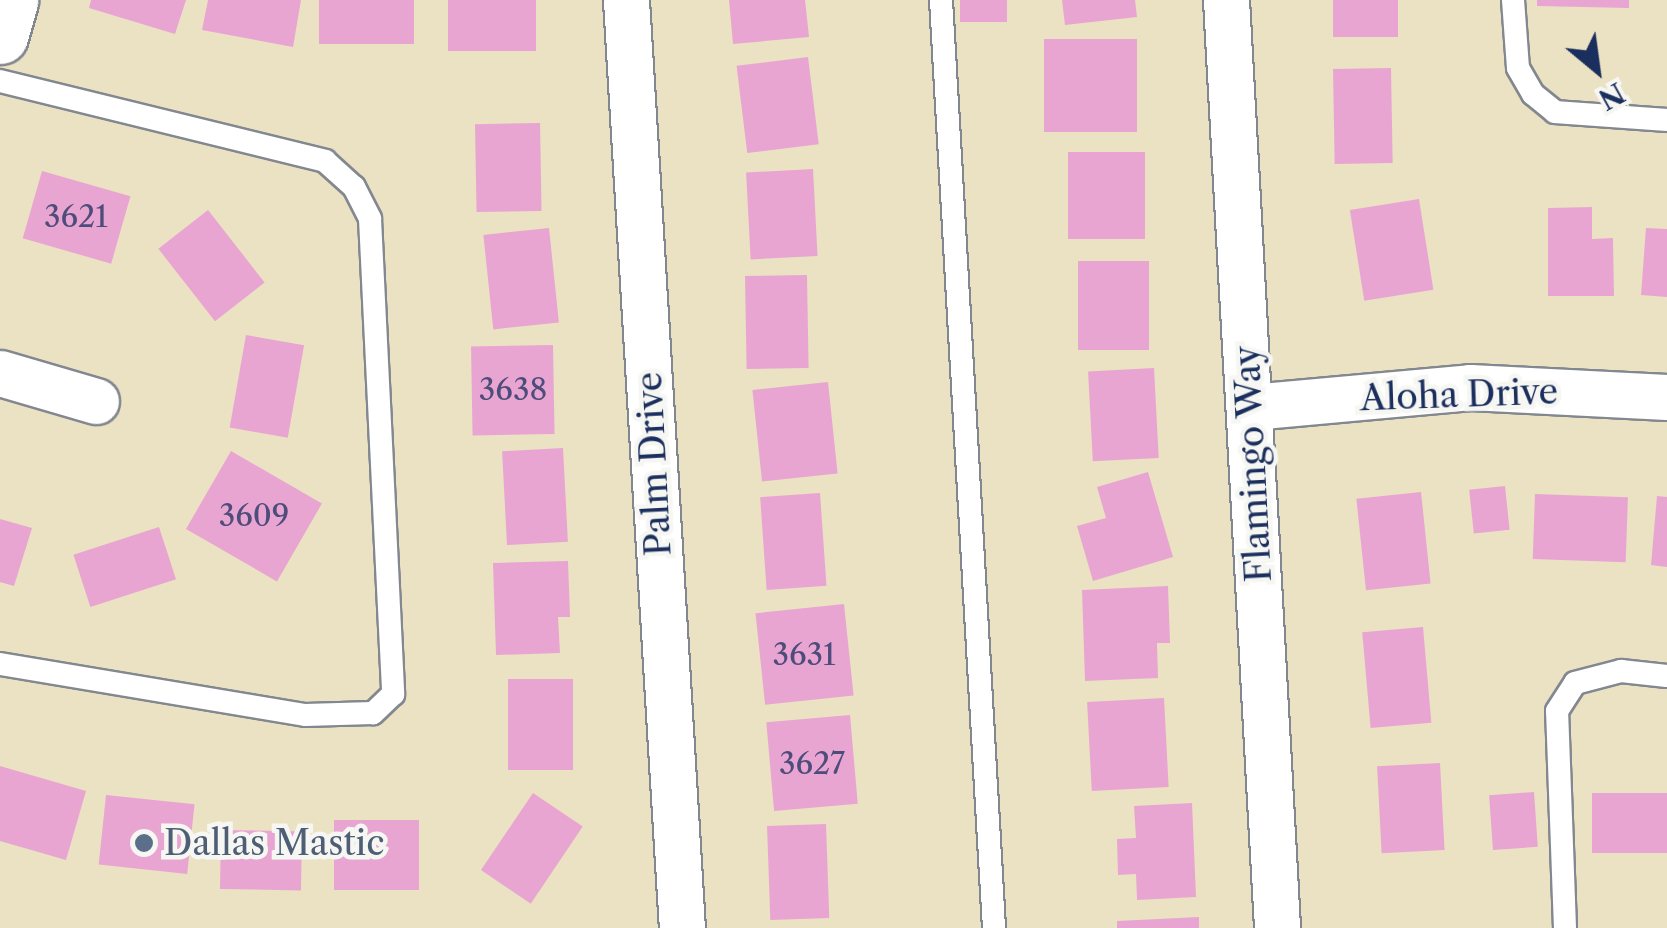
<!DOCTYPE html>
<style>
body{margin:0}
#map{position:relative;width:1667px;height:928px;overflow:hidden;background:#ebe2c3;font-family:"Libre Caslon Text",serif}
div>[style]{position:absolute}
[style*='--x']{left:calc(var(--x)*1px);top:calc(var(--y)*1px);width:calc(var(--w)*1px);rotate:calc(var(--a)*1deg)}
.building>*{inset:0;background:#e8a5d2;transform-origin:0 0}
.roads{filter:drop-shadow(2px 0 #838890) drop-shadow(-2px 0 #838890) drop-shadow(0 2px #838890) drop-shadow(0 -2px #838890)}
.service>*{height:22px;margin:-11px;padding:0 11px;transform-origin:11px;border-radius:11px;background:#fff}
.minor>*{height:45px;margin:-22.5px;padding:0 22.5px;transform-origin:22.5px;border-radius:22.5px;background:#fff}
.secondary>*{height:55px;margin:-27.5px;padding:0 27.5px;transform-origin:27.5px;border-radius:27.5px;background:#fff}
.dots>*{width:28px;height:28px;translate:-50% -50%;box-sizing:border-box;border:5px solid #f6f6f2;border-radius:50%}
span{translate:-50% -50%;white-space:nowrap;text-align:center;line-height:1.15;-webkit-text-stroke:9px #f6f6f2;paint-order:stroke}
.number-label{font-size:30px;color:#4e4c7b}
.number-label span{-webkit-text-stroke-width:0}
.street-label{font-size:35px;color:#1b2f5e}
.service-label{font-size:35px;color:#4e5e75}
.left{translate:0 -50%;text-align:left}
.north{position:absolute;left:1547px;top:20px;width:100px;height:100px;-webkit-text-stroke:8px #f6f6f2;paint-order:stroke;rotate:151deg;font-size:28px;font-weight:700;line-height:40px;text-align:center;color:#1b2f5e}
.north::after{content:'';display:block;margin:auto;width:35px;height:45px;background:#1b2f5e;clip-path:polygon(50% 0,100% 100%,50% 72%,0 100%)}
</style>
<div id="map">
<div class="building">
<i style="clip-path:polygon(91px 0,186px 0,175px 34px,89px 8px)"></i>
<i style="clip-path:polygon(208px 0,301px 0,293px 47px,202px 30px)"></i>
<i style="left:319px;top:0;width:95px;height:44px"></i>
<i style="left:448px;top:0;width:88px;height:51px"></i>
<i style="clip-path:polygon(729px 0,805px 0,809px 37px,733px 44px)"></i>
<i style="left:960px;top:0;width:47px;height:22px"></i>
<i style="clip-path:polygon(1062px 0,1135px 0,1137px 17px,1065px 25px)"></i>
<i style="left:1333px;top:0;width:65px;height:37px"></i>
<i style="clip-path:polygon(1537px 0,1629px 0,1629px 8px,1537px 6px)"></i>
<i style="left:1044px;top:39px;width:93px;height:93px"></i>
<i style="left:808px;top:57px;width:88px;height:72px;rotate:83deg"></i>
<i style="left:1391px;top:68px;width:95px;height:58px;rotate:89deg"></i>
<i style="left:540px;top:123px;width:88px;height:65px;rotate:89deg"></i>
<i style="left:1068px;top:152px;width:77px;height:87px"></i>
<i style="left:813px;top:169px;width:87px;height:67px;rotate:87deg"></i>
<i style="left:42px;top:171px;width:92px;height:70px;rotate:16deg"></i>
<i style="left:1419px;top:199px;width:92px;height:70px;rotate:81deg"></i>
<i style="clip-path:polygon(1592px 207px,1592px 239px,1613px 238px,1614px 296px,1548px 296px,1548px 208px)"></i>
<i style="left:208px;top:210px;width:92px;height:63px;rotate:52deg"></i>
<i style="left:549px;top:228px;width:95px;height:66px;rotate:84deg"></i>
<i style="clip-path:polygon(1646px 228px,1667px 229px,1667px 297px,1641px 295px)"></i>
<i style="left:1149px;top:261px;width:89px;height:71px;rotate:90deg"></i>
<i style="left:807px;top:275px;width:93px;height:62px;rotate:89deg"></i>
<i style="left:246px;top:335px;width:59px;height:94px;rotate:10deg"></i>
<i style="left:553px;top:345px;width:89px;height:82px;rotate:89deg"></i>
<i style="left:1154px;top:368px;width:90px;height:66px;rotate:87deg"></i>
<i style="left:828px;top:382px;width:92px;height:76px;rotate:84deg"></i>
<i style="left:563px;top:448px;width:94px;height:61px;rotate:87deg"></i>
<i style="left:231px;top:451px;width:105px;height:90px;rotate:30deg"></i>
<i style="clip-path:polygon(1148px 472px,1173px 557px,1093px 581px,1077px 526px,1106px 518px,1097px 487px)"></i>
<i style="left:1505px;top:486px;width:44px;height:36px;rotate:84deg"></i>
<i style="left:1421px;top:492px;width:92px;height:65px;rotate:84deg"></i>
<i style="left:820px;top:493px;width:93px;height:60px;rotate:86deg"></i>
<i style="left:1535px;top:494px;width:93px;height:65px;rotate:2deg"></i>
<i style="clip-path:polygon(1657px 496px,1667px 497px,1667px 567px,1651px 565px)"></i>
<i style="clip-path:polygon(0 519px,32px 528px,14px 586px,0 582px)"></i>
<i style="left:159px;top:527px;width:55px;height:90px;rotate:72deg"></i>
<i style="clip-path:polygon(568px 561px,570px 617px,558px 617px,560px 653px,496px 655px,493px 563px)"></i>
<i style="clip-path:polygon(1168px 586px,1170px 643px,1157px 643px,1158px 678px,1085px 681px,1082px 590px)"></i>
<i style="left:844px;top:604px;width:92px;height:89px;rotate:84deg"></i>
<i style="left:1423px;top:627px;width:96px;height:61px;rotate:85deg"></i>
<i style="left:508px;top:679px;width:65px;height:91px"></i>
<i style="left:1164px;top:698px;width:89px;height:77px;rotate:87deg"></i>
<i style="left:850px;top:715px;width:89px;height:84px;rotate:85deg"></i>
<i style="left:1440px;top:763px;width:87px;height:63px;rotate:87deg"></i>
<i style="clip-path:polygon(0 766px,86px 791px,66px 860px,0 841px)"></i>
<i style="left:1534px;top:792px;width:55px;height:45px;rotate:86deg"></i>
<i style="left:533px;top:793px;width:60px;height:93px;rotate:34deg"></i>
<i style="left:1592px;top:793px;width:75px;height:60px"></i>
<i style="left:106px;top:795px;width:89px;height:70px;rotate:6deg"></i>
<i style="clip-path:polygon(1192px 803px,1196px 897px,1137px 900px,1136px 874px,1118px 875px,1117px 839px,1136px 838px,1134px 806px)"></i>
<i style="left:334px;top:820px;width:85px;height:70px"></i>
<i style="left:826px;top:824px;width:94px;height:59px;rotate:88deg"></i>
<i style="left:221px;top:830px;width:81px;height:59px;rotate:1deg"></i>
<i style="clip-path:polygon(1199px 917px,1199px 928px,1117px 928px,1117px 921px)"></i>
</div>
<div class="roads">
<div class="service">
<i style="--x:941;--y:0;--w:930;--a:86.73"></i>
<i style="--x:1513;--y:0;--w:68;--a:85.8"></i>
<i style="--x:1518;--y:68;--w:30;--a:60"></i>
<i style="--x:1533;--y:94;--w:28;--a:39"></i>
<i style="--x:1555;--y:112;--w:112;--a:4.1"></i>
<i style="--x:0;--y:81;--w:335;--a:13.8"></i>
<i style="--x:325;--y:161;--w:39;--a:42"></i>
<i style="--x:354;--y:187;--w:36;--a:63"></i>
<i style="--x:370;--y:219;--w:476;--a:87.2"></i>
<i style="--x:393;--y:694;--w:28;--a:136"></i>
<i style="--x:373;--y:713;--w:68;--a:178.3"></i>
<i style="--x:305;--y:715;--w:309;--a:-170.5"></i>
<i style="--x:1565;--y:928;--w:217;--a:-92.1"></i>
<i style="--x:1557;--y:711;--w:33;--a:-57"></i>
<i style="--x:1575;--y:683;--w:48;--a:-14.6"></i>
<i style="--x:1621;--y:671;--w:46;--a:6.2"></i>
</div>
<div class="minor">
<i style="--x:626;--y:0;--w:930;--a:86.55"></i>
<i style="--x:1226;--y:0;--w:929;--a:86.85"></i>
<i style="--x:0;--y:373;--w:100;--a:16.3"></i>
<i style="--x:1251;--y:407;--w:220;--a:-5.2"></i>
<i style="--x:1470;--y:387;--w:197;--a:2.9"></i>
</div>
<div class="secondary">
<i style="--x:0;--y:36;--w:37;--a:-74"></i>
</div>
</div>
<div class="dots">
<i style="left:144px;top:843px;background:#5c6f8a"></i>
</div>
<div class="number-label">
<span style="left:76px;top:217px">3621</span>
<span style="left:513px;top:390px">3638</span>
<span style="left:254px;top:516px">3609</span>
<span style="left:804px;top:655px">3631</span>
<span style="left:812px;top:764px">3627</span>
</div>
<div class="street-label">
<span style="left:1459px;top:395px;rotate:-2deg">Aloha Drive</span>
<span style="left:654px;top:464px;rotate:-93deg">Palm Drive</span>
<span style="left:1253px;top:464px;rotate:-93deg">Flamingo Way</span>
</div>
<div class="service-label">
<span class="left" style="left:164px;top:843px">Dallas Mastic</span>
</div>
<div class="north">N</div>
</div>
